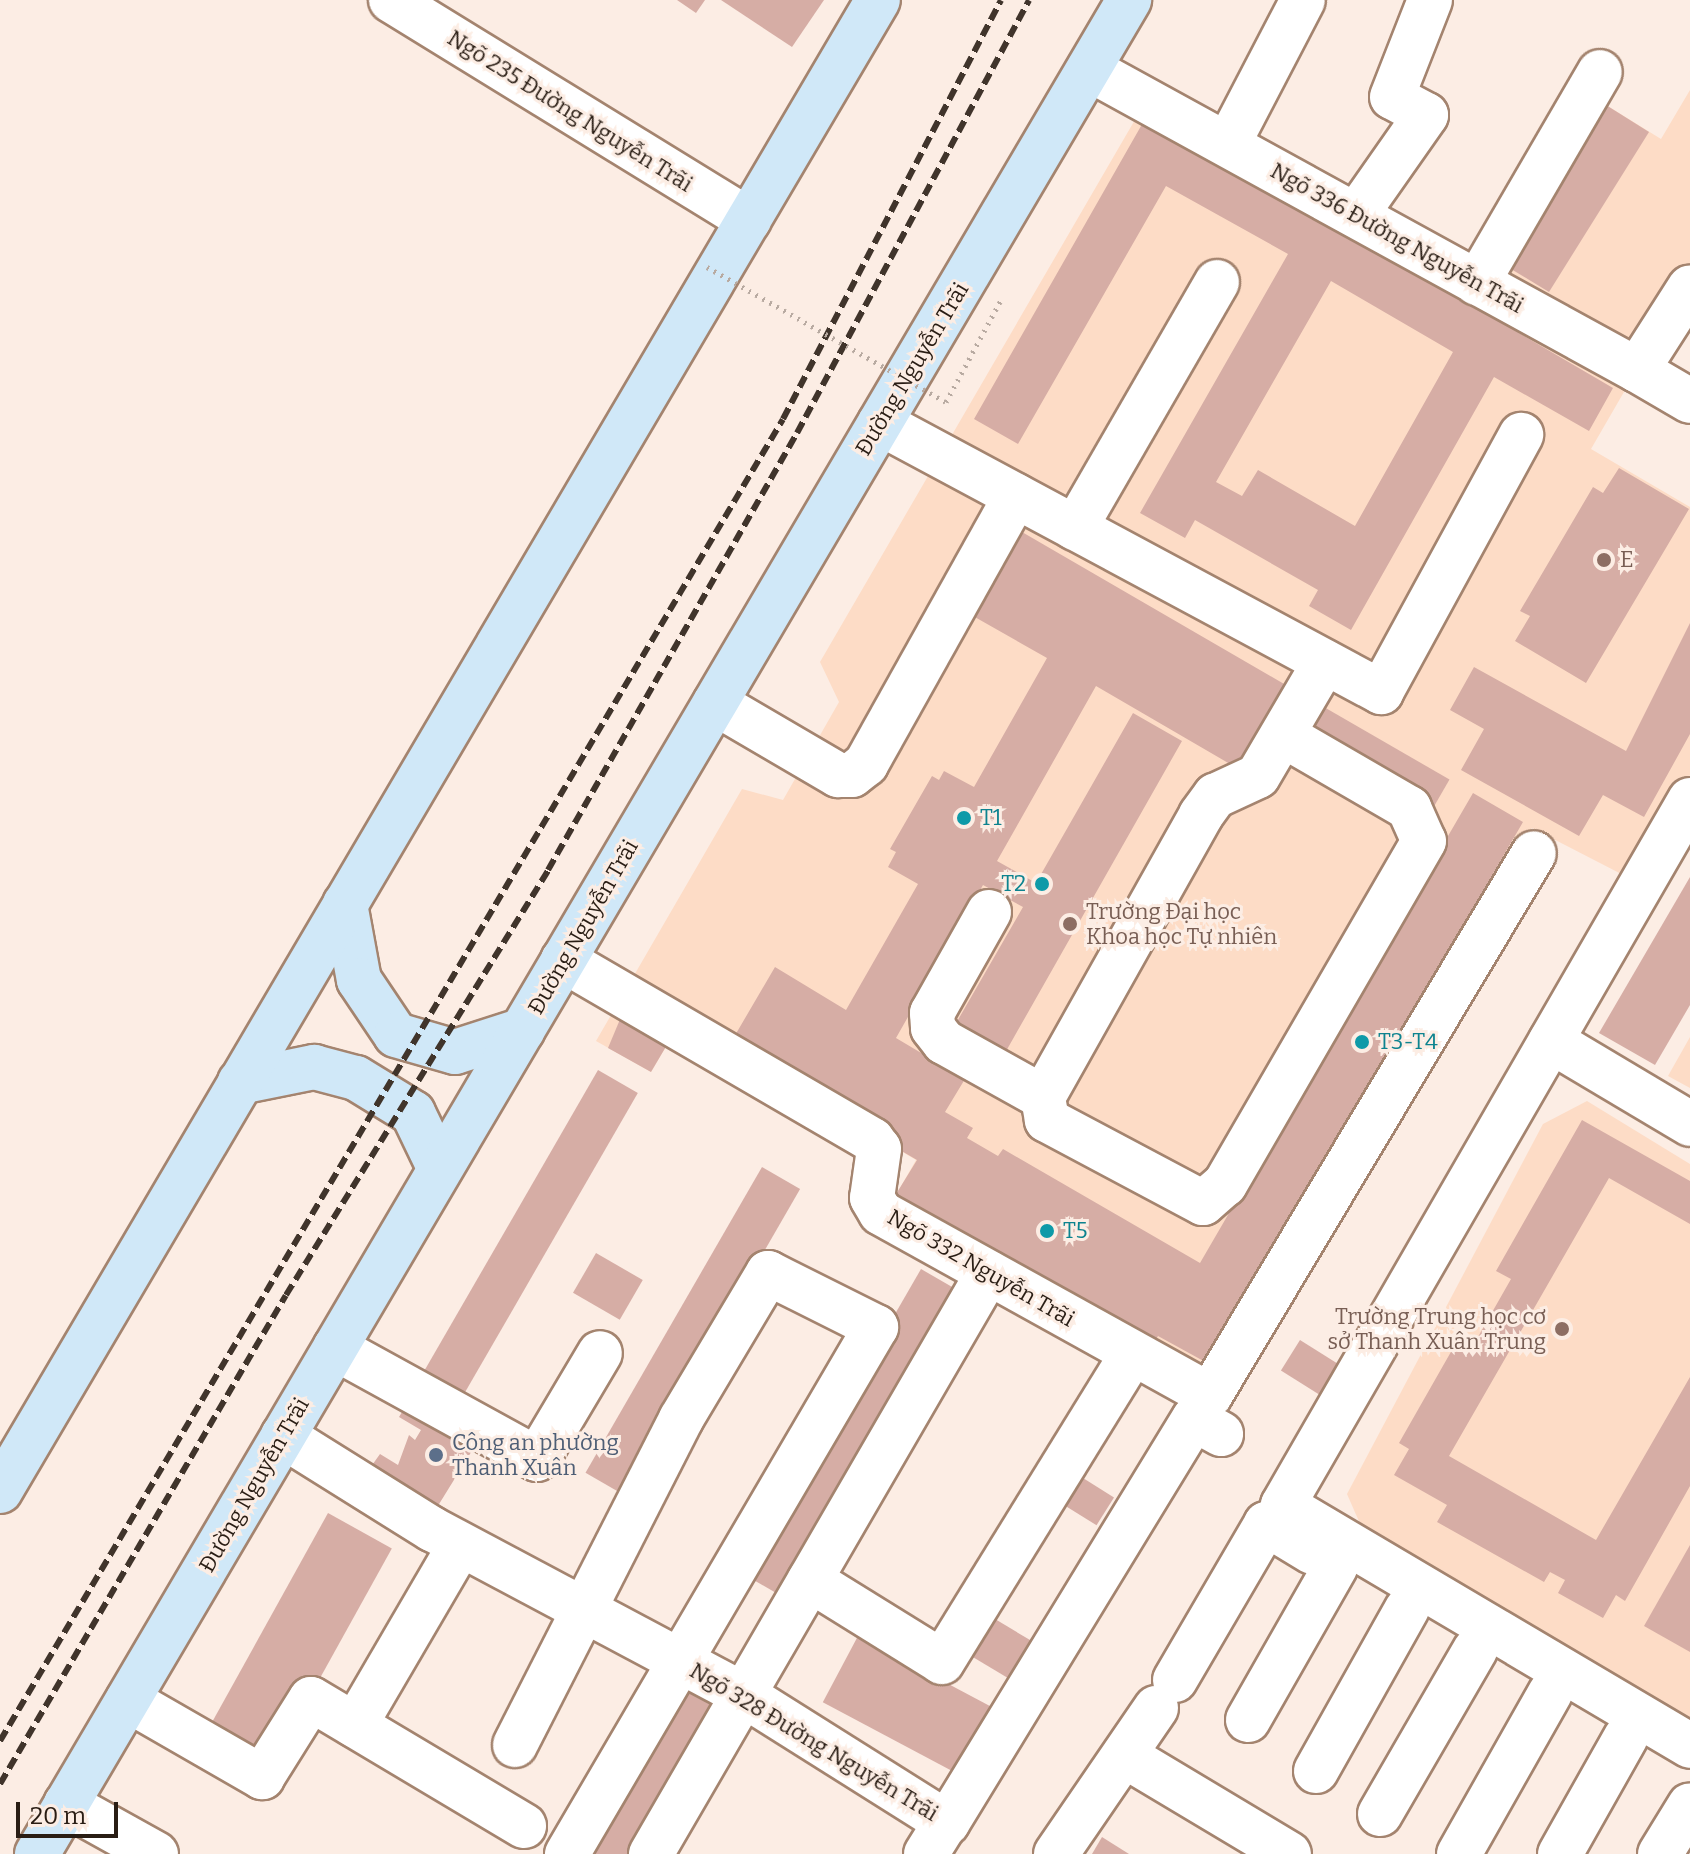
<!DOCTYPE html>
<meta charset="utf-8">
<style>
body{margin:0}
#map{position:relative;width:1690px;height:1854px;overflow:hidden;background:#fcede4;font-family:Bitter,serif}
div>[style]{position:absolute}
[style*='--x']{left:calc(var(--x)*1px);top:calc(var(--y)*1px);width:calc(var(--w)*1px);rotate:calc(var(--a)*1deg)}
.built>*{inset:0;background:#fddcc6}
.building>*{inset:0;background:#d6ada5;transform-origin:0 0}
.path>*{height:5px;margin-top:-2.5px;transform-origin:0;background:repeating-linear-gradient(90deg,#b8aaa1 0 2px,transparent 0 8px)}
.roads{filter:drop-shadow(2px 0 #a4846f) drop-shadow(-2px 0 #a4846f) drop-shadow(0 2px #a4846f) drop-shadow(0 -2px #a4846f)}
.minor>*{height:44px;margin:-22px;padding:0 22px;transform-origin:22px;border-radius:22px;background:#fff}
.major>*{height:44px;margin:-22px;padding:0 22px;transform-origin:22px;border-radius:22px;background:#d0e8f8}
.rail>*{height:6px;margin-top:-3px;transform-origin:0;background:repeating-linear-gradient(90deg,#40342b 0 12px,transparent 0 18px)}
.path-bridge>*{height:5px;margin-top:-2.5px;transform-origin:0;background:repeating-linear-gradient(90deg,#b8aaa1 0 2px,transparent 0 8px)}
.dots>*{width:22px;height:22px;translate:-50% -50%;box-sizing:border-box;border:4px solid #fcede4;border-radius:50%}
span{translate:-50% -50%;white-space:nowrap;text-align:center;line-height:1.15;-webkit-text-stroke:6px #fcede4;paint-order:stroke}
.street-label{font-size:22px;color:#291d14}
.education-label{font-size:22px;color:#785e54}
.left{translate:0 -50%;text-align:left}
.right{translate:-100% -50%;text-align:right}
.culture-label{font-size:22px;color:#0d838f}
.service-label{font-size:22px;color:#4e5e75}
.scale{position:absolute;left:16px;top:1802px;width:102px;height:36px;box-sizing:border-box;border:4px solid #291d14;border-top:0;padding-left:10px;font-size:24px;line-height:28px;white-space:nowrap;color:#291d14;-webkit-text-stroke:6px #fcede4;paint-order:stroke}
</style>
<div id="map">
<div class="built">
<i style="clip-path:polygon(1690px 90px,1690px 278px,1645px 355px,1501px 272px,1606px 105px,1661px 139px)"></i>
<i style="clip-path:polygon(1143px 106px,1628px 385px,1591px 449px,1690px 507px,1690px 775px,1631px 879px,1532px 828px,1206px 1392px,888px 1209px,916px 1160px,727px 1049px,674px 1033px,651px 1072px,596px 1041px,742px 789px,783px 800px,839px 702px,820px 662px)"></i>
<i style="clip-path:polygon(1690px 1037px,1690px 1088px,1668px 1076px)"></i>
<i style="clip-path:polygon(1587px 1101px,1690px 1164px,1690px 1732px,1365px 1535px,1347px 1494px,1543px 1124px)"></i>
</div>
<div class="building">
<i style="clip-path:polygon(677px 0,705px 0,696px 13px)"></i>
<i style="clip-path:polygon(721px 0,824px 0,792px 47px)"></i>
<i style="clip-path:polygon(1606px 105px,1649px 132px,1549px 292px,1511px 269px,1523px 236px)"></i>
<i style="clip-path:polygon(evenodd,1149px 112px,1478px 310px,1482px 303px,1524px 326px,1519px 333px,1613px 388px,1589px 431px,1494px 377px,1351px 630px,1309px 606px,1318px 590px,1195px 520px,1185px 538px,1140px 513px,1288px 254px,1166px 186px,1018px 444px,974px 419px,1149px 112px,1331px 281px,1453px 352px,1355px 526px,1258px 470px,1242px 496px,1216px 482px,1331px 281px)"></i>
<i style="clip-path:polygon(1619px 468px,1689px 509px,1586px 683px,1515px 641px,1530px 616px,1520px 611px,1593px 487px,1603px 493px)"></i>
<i style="clip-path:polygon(1022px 532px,1291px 688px,1242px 771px,1096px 686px,997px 861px,1036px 883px,1133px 713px,1182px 741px,1005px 1053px,955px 1025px,1023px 907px,983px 885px,896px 1038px,965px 1079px,945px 1112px,973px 1128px,967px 1138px,998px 1156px,1003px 1149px,1200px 1263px,1473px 793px,1523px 822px,1209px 1364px,1158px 1336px,1151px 1348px,893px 1199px,917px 1160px,727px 1049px,775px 967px,846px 1010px,918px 884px,888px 867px,896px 852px,890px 849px,932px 776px,939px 780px,944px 771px,974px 787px,1047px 658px,973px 616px)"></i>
<i style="clip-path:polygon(1690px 623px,1690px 734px,1644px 817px,1603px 795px,1579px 836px,1461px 770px,1484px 729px,1450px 710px,1474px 667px,1626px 751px)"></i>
<i style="left:1317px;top:703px;width:153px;height:30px;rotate:30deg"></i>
<i style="clip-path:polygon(1690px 877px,1690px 1005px,1655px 1065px,1599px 1033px)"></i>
<i style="clip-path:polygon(621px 1017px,674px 1033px,651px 1072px,608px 1048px)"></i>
<i style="left:598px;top:1070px;width:46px;height:352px;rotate:30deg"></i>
<i style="clip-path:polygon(1582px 1120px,1690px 1181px,1690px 1224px,1609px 1178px,1449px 1456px,1596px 1540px,1690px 1377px,1690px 1486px,1625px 1601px,1616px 1595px,1603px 1618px,1558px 1593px,1565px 1580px,1550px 1572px,1544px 1582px,1437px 1522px,1447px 1505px,1394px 1475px,1409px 1449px,1399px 1443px,1460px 1336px,1474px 1344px,1511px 1279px,1496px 1271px)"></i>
<i style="left:762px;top:1167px;width:44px;height:353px;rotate:30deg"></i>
<i style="left:596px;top:1253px;width:54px;height:46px;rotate:30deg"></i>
<i style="left:921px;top:1269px;width:44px;height:353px;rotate:30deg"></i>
<i style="left:1300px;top:1340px;width:46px;height:36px;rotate:32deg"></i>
<i style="clip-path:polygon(410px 1399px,478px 1441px,436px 1509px,370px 1468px,380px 1454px,398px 1465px,409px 1435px,415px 1440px,421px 1430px,399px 1417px)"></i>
<i style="left:1075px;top:1473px;width:46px;height:33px;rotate:32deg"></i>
<i style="left:328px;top:1513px;width:73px;height:255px;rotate:29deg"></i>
<i style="clip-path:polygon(1690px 1545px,1690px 1652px,1644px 1626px)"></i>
<i style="left:985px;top:1613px;width:57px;height:44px;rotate:31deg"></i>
<i style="left:858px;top:1636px;width:168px;height:75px;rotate:28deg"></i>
<i style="clip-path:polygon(678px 1681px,724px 1706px,642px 1854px,582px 1854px)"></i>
<i style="clip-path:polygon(1102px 1837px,1129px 1854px,1092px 1854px)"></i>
</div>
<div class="path">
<i style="--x:946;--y:402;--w:118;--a:-61.7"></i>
</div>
<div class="roads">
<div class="minor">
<i style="--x:391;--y:0;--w:420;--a:31.6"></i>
<i style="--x:1089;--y:69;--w:625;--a:28.78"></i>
<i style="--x:1637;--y:370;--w:98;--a:-57.4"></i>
<i style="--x:1228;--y:144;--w:162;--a:-62.5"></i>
<i style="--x:1356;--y:215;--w:122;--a:-55"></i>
<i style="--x:1426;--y:115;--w:38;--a:-152"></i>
<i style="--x:1392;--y:97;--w:104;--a:-68.6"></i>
<i style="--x:1477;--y:283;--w:244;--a:-59.8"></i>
<i style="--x:1637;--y:370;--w:61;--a:30.3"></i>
<i style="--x:880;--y:423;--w:569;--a:28.23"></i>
<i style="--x:1381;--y:692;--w:293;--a:-61.4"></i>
<i style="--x:1075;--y:528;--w:284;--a:-60"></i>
<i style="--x:715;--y:703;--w:143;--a:30.3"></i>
<i style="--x:838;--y:775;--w:14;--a:0"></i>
<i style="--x:852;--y:775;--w:18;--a:-38"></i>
<i style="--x:866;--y:764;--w:307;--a:-60.8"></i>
<i style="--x:1283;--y:735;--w:146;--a:30.1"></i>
<i style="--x:1409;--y:808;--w:36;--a:66"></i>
<i style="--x:1424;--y:841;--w:397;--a:120.1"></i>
<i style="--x:1225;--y:1184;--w:29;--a:139"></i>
<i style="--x:1203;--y:1203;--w:177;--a:-152"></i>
<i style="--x:1047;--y:1120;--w:23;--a:-100"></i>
<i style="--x:1043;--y:1097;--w:323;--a:-60.7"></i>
<i style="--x:1201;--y:815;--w:24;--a:-54"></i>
<i style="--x:1215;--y:796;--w:47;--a:-24.9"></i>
<i style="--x:1258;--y:776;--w:132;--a:-59.6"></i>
<i style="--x:1690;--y:800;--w:814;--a:120"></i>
<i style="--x:1283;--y:1505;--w:473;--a:30.6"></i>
<i style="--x:989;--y:912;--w:116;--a:119.4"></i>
<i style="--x:932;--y:1013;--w:15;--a:86"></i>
<i style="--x:933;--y:1028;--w:18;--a:52"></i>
<i style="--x:944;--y:1042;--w:113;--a:29.1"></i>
<i style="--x:563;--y:960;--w:358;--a:30.2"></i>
<i style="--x:872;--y:1140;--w:11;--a:52"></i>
<i style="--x:879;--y:1149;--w:49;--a:98.1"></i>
<i style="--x:872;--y:1198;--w:17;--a:59"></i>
<i style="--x:881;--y:1213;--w:376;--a:29"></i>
<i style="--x:1210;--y:1395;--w:631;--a:-59.13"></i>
<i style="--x:1551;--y:1041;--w:162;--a:30.8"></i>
<i style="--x:335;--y:1348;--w:230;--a:28.8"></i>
<i style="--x:537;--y:1459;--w:123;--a:-59.3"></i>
<i style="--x:283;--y:1436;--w:176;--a:32"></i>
<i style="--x:432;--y:1529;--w:353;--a:28"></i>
<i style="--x:744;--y:1695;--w:240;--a:32.2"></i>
<i style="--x:947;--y:1823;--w:474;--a:-58.6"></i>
<i style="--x:1194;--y:1419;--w:31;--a:29"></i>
<i style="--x:810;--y:1580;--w:155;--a:31.8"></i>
<i style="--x:942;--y:1662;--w:362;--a:-58.3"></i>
<i style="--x:1175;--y:1680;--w:181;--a:-59.7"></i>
<i style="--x:1266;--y:1524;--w:54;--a:31.3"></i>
<i style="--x:128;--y:1700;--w:155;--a:29.9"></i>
<i style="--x:262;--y:1777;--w:92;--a:-57.9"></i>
<i style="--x:311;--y:1699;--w:248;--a:30.8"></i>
<i style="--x:1248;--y:1720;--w:177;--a:-60.3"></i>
<i style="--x:355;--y:1725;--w:208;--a:-59.7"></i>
<i style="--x:515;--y:1745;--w:366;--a:-63"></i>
<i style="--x:681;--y:1419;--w:170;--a:-59.2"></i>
<i style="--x:768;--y:1273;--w:121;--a:26.6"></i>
<i style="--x:876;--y:1327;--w:611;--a:120.38"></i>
<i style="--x:1137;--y:1763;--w:177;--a:30.9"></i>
<i style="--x:1316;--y:1771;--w:186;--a:-60.7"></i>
<i style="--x:66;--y:1804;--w:103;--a:29.1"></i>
<i style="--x:1380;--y:1814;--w:190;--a:-59.9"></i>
<i style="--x:651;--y:1854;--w:672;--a:-59.88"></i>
<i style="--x:926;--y:1854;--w:38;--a:-58"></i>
<i style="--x:1056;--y:1854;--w:177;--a:-55.6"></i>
<i style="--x:1459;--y:1854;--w:185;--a:-60.5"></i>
<i style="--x:1560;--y:1854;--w:134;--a:-60.6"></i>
<i style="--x:1660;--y:1854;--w:57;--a:-58.5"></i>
</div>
<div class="major">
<i style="--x:345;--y:904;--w:77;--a:79.6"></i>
<i style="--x:359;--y:980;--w:66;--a:56.1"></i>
<i style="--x:396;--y:1035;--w:61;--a:16.1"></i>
<i style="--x:455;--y:1052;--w:71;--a:-17.9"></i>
<i style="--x:240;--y:1082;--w:76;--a:-11.5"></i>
<i style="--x:314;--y:1067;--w:43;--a:14.7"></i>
<i style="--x:356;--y:1078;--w:67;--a:31.6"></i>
<i style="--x:413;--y:1113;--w:62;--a:64.3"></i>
<i style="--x:0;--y:1491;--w:1730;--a:-59.51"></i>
<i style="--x:37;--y:1854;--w:2152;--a:-59.5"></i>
</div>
</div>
<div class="rail">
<i style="--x:0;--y:1741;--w:1536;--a:-59.36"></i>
<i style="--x:783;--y:419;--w:472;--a:-62.5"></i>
<i style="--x:0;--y:1784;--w:566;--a:-59.68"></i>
<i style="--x:286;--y:1295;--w:499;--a:-58.3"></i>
<i style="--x:548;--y:870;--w:503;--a:-60.33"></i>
<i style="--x:797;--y:433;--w:491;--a:-61.8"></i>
</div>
<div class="path-bridge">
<i style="--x:707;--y:267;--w:274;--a:29.5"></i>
</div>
<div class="dots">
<i style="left:1604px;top:560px;background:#8d6e63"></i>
<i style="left:964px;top:818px;background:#0f9aa8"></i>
<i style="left:1042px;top:884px;background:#0f9aa8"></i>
<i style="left:1070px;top:924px;background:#8d6e63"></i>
<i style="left:1362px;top:1042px;background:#0f9aa8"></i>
<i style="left:1047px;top:1231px;background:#0f9aa8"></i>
<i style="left:1562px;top:1329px;background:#8d6e63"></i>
<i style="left:436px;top:1455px;background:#5c6f8a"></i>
</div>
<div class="street-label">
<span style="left:570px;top:111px;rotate:32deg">Ngõ 235 Đường Nguyễn Trãi</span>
<span style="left:1397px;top:238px;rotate:29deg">Ngõ 336 Đường Nguyễn Trãi</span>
<span style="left:912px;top:369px;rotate:-59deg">Đường Nguyễn Trãi</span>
<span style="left:583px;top:927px;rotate:-60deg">Đường Nguyễn Trãi</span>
<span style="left:981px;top:1268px;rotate:30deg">Ngõ 332 Nguyễn Trãi</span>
<span style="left:254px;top:1485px;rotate:-60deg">Đường Nguyễn Trãi</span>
<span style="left:814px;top:1742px;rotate:31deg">Ngõ 328 Đường Nguyễn Trãi</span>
</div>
<div class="education-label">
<span class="left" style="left:1620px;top:560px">E</span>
<span class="left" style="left:1086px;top:924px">Trường Đại học<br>Khoa học Tự nhiên</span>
<span class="right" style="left:1546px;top:1329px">Trường Trung học cơ<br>sở Thanh Xuân Trung</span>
</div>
<div class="culture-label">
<span class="left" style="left:980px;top:818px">T1</span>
<span class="right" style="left:1026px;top:884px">T2</span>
<span class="left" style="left:1378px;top:1042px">T3-T4</span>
<span class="left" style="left:1063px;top:1231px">T5</span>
</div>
<div class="service-label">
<span class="left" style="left:452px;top:1455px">Công an phường<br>Thanh Xuân</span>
</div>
<div class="scale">20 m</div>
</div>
